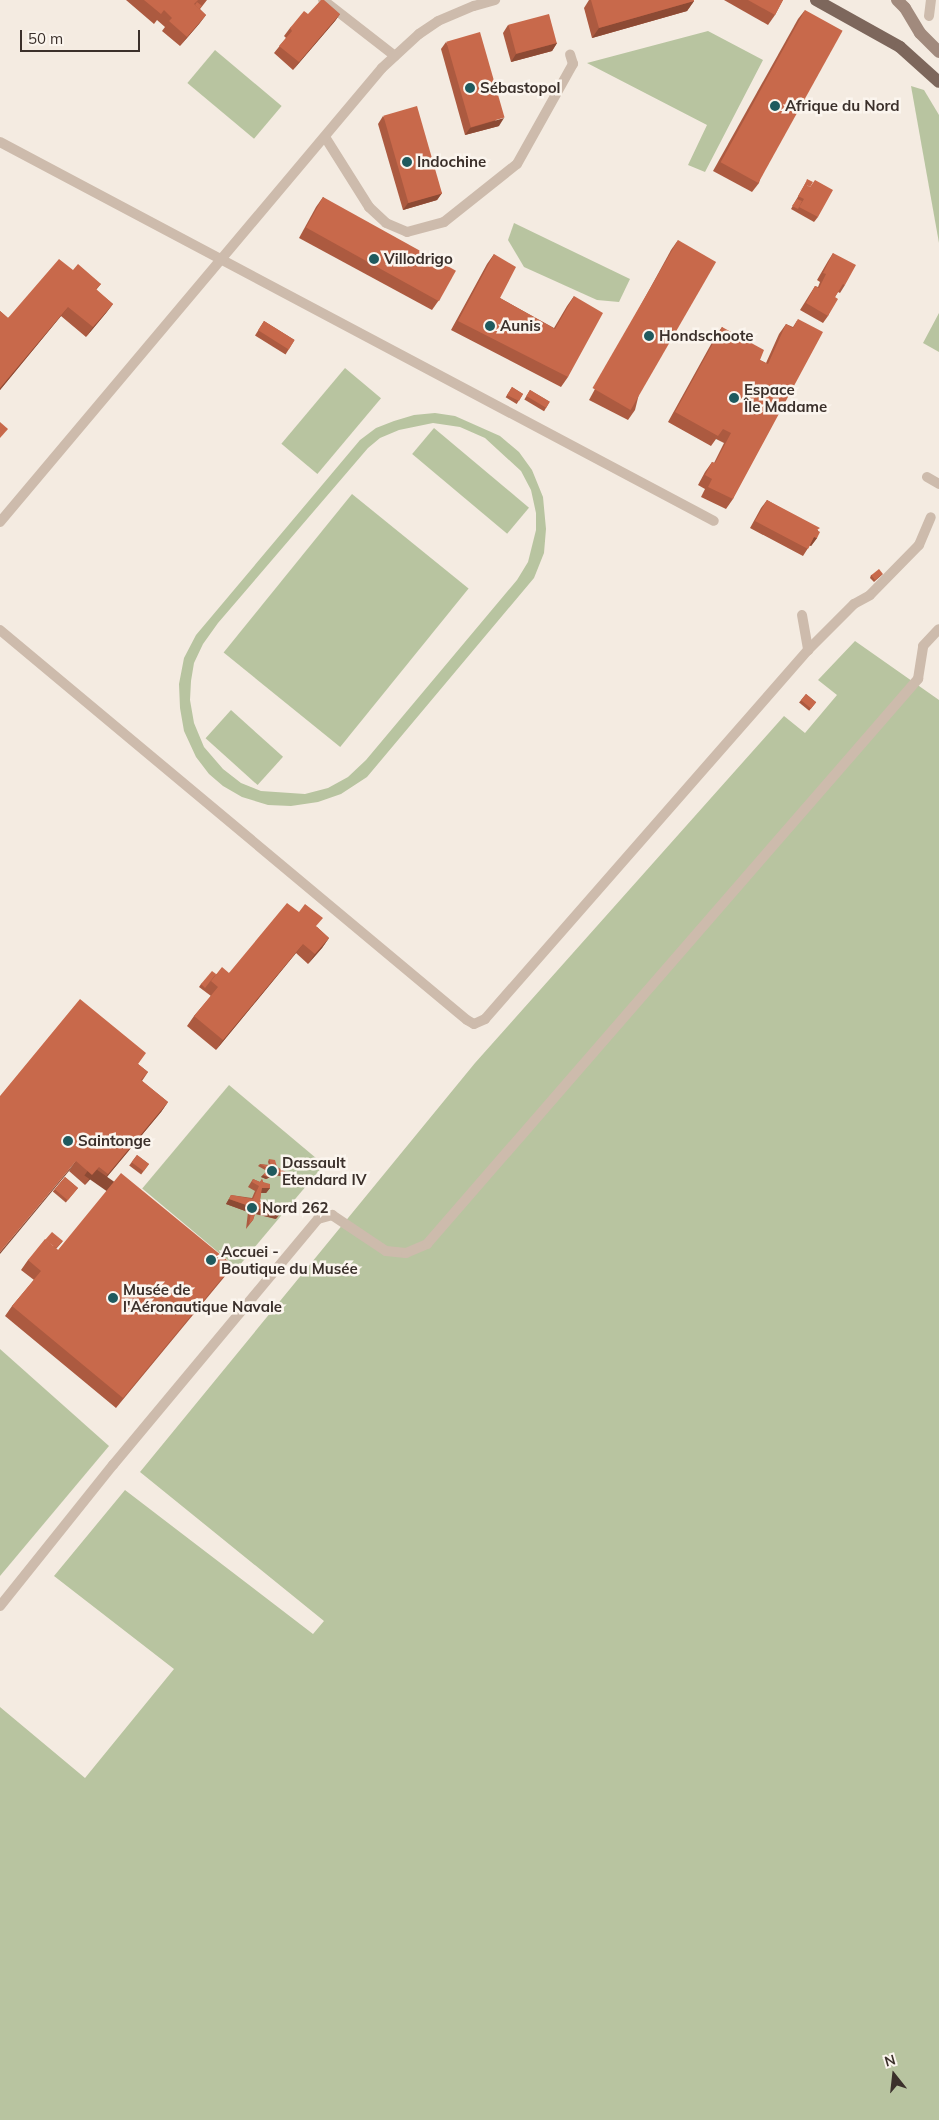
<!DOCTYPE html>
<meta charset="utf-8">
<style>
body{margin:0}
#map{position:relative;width:939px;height:2120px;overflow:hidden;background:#f4ebe1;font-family:Mulish,sans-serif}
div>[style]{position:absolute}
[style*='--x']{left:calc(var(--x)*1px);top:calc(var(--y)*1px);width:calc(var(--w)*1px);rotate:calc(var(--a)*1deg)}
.green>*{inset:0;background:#b8c4a0;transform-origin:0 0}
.lane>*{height:10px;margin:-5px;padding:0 5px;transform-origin:5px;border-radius:5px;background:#cdbbac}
.secondary>*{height:12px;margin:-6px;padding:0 6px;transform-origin:6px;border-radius:6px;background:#a18a7d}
.primary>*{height:12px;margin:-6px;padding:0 6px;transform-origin:6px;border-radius:6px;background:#7d675c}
.wall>*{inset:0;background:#ac5a40;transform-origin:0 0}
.shaded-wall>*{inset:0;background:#8c4a34;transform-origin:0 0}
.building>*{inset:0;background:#c8694b;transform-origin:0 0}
.dots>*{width:14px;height:14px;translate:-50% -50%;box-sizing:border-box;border:2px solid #fbf5ee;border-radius:50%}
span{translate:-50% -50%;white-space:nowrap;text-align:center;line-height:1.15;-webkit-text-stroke:5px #fbf5ee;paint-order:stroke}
.poi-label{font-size:15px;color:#3b302b;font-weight:700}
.left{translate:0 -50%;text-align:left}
.north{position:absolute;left:869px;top:2050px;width:50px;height:50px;-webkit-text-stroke:4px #fbf5ee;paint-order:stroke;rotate:344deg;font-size:14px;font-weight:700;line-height:20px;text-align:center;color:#3b302b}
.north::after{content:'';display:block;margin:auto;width:18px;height:22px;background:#3b302b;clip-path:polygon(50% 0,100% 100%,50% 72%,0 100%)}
.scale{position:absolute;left:20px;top:30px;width:120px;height:22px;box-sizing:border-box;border:2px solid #3b302b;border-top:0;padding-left:6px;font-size:15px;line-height:18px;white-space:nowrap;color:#3b302b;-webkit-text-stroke:4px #fbf5ee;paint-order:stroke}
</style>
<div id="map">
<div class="green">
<i style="clip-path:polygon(708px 31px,763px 60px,705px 172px,688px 165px,707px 125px,587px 63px)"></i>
<i style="left:215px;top:50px;width:87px;height:43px;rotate:40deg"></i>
<i style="clip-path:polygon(911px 86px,924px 90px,939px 115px,939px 243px)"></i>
<i style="clip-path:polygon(514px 223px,630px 279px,619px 302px,597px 300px,524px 267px,508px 240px)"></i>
<i style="clip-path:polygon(939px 313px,939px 352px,923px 343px)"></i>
<i style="left:345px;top:368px;width:47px;height:99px;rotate:40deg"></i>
<i style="clip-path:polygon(evenodd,435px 413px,455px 416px,500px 436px,519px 452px,532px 470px,543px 497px,546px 529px,544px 553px,534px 578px,367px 777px,341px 794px,318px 802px,291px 806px,268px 805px,242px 797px,223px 786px,209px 774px,196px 757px,184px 731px,180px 708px,179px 684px,184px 658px,196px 635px,360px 440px,376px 428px,394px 421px,414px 415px,435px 413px,433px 423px,460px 427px,485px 438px,521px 471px,531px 490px,536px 513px,536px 530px,528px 562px,517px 580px,366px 760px,348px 777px,328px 788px,305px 794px,261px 791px,241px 783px,223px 769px,204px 747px,194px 723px,190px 700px,191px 681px,194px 663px,203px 644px,218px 623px,368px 448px,380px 438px,399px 430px,433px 423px)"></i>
<i style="left:434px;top:428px;width:124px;height:34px;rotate:40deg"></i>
<i style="left:352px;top:494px;width:150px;height:204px;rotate:39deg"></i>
<i style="clip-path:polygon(855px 641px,939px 700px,939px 2120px,0 2120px,0 1707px,85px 1778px,174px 1669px,54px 1576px,125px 1490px,313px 1634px,324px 1621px,140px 1472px,475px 1063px,784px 716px,805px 733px,837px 695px,818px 680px)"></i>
<i style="left:231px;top:710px;width:70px;height:38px;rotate:42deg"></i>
<i style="left:229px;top:1085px;width:124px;height:135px;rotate:40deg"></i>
<i style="clip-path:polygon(0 1349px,109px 1446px,0 1576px)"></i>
</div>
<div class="lane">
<i style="--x:323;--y:0;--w:91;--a:37.9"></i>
<i style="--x:929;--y:16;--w:16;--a:-83"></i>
<i style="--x:325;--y:137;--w:83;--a:57.8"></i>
<i style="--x:369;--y:207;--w:23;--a:43"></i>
<i style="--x:386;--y:223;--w:23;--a:23"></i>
<i style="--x:407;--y:232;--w:38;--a:-15"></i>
<i style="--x:444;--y:222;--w:93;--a:-38.5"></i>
<i style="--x:517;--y:164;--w:115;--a:-60.8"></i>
<i style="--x:573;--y:64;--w:10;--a:-107"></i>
<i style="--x:0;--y:142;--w:808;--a:27.96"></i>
<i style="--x:927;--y:477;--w:14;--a:30"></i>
<i style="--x:0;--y:522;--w:593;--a:-49.92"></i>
<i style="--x:382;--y:68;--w:50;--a:-42.6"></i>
<i style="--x:419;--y:34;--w:23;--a:-34"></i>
<i style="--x:438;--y:21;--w:39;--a:-23"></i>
<i style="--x:474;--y:6;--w:22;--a:-16"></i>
<i style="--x:802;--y:615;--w:36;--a:80"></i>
<i style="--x:0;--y:630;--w:608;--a:39.87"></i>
<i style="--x:467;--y:1020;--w:8;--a:30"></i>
<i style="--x:474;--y:1024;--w:12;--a:-24"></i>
<i style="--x:485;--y:1019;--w:490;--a:-48.8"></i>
<i style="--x:808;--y:650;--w:65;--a:-45"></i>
<i style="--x:854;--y:604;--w:18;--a:-29"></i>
<i style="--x:870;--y:595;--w:70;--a:-45.6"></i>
<i style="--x:919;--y:545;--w:30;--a:-67"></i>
<i style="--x:0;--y:1606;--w:181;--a:-51.3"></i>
<i style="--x:113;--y:1465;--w:320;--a:-50.2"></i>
<i style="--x:318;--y:1219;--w:15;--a:-16"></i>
<i style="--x:332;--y:1215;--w:65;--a:33.7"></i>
<i style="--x:386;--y:1251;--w:20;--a:6"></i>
<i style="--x:406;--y:1253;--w:23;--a:-23"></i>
<i style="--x:427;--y:1244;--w:749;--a:-49.01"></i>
<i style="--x:918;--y:679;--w:33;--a:-81"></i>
<i style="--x:923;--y:646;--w:23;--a:-47"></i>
</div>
<div class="secondary">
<i style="--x:897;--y:0;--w:11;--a:45"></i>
<i style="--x:905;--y:8;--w:29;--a:59"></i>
<i style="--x:920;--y:33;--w:27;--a:45"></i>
</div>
<div class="primary">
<i style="--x:816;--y:0;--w:96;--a:29.2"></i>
<i style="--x:900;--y:47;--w:52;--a:41.9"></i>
</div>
<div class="wall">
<i style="clip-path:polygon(126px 0,207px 0,200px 9px,206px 15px,199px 24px,180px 46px,162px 31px,165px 27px,157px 20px,154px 24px)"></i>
<i style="clip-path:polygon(589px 0,694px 0,694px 1px,687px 11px,592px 38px,584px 8px)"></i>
<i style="clip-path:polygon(724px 0,783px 0,775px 15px,768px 25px)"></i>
<i style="clip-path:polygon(805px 10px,759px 183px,752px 192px,713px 171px,798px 19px)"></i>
<i style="clip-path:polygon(308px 14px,340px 14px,335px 21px,293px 70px,274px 53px,286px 38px,284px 36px,290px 28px)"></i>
<i style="clip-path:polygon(508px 25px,557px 43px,552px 51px,511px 62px,503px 33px)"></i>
<i style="clip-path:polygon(446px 42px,499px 126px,465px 135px,441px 49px)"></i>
<i style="clip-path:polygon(383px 116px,442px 193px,437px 200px,403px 210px,378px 124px)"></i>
<i style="clip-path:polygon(806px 182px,818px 217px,814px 222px,791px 209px)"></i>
<i style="clip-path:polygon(323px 197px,439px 300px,432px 310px,299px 238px,316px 207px)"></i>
<i style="clip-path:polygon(678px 240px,635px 410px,628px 420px,589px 400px,671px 250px)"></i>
<i style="clip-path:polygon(833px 253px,845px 285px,840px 293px,838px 292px,835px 297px,828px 316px,823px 323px,800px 310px,815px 286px,818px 287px,820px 282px,817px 280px,828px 261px)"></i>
<i style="clip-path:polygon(494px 254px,500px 298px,554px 328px,567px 306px,574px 296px,568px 377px,561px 387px,451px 330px,487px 264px)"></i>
<i style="clip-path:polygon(73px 270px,101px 284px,96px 290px,113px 304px,106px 313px,86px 337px,61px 316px,0 390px,0 311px,8px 318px)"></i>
<i style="clip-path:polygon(798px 319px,733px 499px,726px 509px,701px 497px,705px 489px,698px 485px,705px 472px,712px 462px,714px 463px,724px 443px,716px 439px,711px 446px,668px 422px,715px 337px,722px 327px,760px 360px,766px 363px,779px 334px,786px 324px,793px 327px)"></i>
<i style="left:264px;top:321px;width:36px;height:17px;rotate:32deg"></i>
<i style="left:512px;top:387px;width:13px;height:12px;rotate:32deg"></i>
<i style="left:530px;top:390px;width:23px;height:11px;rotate:31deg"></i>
<i style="clip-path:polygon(767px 500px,818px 530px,817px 538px,811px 546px,810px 545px,803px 556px,750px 528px,761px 508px)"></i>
<i style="clip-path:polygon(883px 574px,874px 582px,870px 578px,871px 575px)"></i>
<i style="left:806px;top:694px;width:13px;height:11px;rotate:39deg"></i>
<i style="clip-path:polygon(317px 927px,329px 938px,322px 948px,308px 964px,296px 953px,216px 1050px,187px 1026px,194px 1016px,211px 996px,199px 987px,201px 984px,216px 974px,229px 973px)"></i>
<i style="clip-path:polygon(138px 1064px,148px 1072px,142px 1081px,168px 1102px,161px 1112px,101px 1184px,92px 1177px,85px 1185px,69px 1171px)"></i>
<i style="left:137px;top:1155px;width:15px;height:13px;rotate:37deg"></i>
<i style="clip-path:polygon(269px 1159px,277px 1167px,289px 1174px,287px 1177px,275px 1175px,266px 1179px,261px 1177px,267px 1171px,258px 1166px,260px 1164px,269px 1165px,268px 1162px)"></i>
<i style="left:65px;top:1177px;width:17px;height:19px;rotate:40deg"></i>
<i style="clip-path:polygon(253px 1179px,260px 1182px,262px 1179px,263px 1182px,270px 1188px,266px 1193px,261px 1193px,260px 1200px,276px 1219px,255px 1214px,253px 1220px,246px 1229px,248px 1212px,226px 1204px,231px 1195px,252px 1198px,255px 1191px,248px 1187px)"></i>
<i style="clip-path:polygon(63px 1241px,56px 1249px,58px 1250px,233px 1265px,226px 1275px,116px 1408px,5px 1316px,12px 1306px,34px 1280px,21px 1270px,28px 1260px)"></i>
</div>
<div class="shaded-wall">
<i style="clip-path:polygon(694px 1px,687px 11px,592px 38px,599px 28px)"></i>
<i style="clip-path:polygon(340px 14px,335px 21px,293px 70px,299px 62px)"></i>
<i style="clip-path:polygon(206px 15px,199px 24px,180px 46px,187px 37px)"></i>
<i style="clip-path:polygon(557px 43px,552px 51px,511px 62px,516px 54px)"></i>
<i style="clip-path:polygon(504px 118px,499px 126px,465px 135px,470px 128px)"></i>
<i style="clip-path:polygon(442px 193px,437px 200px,403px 210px,408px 203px)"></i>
<i style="clip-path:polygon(113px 304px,106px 313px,86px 337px,93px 327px)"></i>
<i style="clip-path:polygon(68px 307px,61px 316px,0 390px,0 388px)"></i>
<i style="clip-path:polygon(814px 537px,817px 538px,811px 546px,809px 545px)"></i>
<i style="clip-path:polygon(329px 938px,322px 948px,308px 964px,315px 954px)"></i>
<i style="clip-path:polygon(303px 944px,296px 953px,216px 1050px,223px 1040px)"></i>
<i style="clip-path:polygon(168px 1102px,161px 1112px,101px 1184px,108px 1174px)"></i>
<i style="clip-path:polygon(76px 1161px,69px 1171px,0 1254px,0 1252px)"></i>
<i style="clip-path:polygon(99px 1167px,92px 1177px,85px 1185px,92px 1175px)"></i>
<i style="clip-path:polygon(277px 1172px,289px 1174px,287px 1177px,275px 1175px,266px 1179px,261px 1177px,263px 1175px)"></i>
<i style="clip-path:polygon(262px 1188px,270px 1188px,266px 1193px,259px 1193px)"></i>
<i style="clip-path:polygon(229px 1199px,252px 1207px,248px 1212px,226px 1204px)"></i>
<i style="clip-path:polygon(257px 1208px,280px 1214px,276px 1219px,253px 1213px)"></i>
<i style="left:233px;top:1265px;width:12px;height:173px;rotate:125deg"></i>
</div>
<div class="building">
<i style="clip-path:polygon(144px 0,198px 0,194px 4px,206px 15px,187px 37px,169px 21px,172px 18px,164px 10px,161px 14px)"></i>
<i style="clip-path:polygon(321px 0,324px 0,340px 14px,299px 62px,279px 46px,292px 31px,290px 28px,304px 11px,308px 14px)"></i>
<i style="clip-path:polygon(591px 0,694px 0,694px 1px,599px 28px)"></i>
<i style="clip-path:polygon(748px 0,783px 0,775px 15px)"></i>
<i style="clip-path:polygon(197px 2px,202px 6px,199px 9px,195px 5px)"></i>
<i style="left:805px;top:10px;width:43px;height:174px;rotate:29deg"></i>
<i style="left:549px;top:14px;width:30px;height:42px;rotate:75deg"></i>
<i style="left:480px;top:32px;width:89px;height:35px;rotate:74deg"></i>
<i style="left:417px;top:106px;width:91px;height:35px;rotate:74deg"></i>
<i style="clip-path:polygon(807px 179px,813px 182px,810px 187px,805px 184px,804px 187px)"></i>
<i style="clip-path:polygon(815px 180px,833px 190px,818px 217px,799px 207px,804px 199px,798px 196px,805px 184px,810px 187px)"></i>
<i style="left:323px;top:197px;width:152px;height:35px;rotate:29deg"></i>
<i style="clip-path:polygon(797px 199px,802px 201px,798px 209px,792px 206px)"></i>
<i style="left:678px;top:240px;width:44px;height:171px;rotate:30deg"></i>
<i style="clip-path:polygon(833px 253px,856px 265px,845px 285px,843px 284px,835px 297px,838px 299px,828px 316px,806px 303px,815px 286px,819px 288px,826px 274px,823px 273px)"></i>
<i style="clip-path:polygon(494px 254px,516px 267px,500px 298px,555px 329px,574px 296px,603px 313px,568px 377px,458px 321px)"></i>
<i style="clip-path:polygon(59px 259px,73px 270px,78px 264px,101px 284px,96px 289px,113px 304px,93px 327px,68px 307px,0 388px,0 311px,8px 318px)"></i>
<i style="clip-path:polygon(798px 319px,823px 332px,733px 499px,708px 487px,712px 479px,705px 475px,712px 462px,715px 463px,731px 433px,723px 429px,718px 436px,675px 412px,722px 327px,764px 350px,760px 360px,768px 364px,786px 324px,793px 328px)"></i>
<i style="left:264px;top:321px;width:36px;height:11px;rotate:32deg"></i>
<i style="clip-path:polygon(512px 387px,523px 394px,519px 401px,507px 395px)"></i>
<i style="left:530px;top:390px;width:23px;height:7px;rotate:31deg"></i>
<i style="clip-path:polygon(0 422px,8px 429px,0 438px)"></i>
<i style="clip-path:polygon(767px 500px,820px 528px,817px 530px,820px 532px,817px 538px,814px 537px,808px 549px,755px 521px)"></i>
<i style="left:879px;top:569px;width:6px;height:10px;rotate:51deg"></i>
<i style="left:806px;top:694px;width:13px;height:8px;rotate:39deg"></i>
<i style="clip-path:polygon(287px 903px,299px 912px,305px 904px,323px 918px,316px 926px,329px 938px,315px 954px,303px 944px,223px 1040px,194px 1016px,218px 987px,211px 981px,222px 967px,229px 973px)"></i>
<i style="clip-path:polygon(212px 971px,216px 974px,205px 988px,201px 984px)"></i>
<i style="clip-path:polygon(80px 999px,146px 1053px,138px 1064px,148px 1072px,141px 1080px,168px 1102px,108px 1174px,99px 1167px,92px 1175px,76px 1161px,0 1252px,0 1096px)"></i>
<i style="left:137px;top:1155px;width:15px;height:9px;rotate:37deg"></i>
<i style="clip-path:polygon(269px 1159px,275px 1160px,277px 1167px,289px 1174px,277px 1172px,268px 1177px,263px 1175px,269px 1169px,260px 1164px,271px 1166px)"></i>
<i style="clip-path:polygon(121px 1173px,233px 1265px,123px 1398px,12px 1306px,41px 1271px,28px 1260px,45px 1239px,58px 1250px)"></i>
<i style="left:65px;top:1177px;width:17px;height:16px;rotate:40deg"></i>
<i style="clip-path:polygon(253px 1179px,260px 1182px,262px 1179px,263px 1182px,270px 1184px,270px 1188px,262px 1188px,260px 1200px,281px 1209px,280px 1214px,257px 1208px,253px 1220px,249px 1224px,252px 1207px,229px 1199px,231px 1195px,253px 1199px,259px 1186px,252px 1182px)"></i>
<i style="clip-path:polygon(52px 1232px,63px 1241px,56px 1248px,45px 1240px)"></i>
</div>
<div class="dots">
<i style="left:470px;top:88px;background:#1f5a5e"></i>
<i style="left:775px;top:106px;background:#1f5a5e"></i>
<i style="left:407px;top:162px;background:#1f5a5e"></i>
<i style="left:374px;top:259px;background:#1f5a5e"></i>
<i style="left:490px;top:326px;background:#1f5a5e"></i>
<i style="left:649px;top:336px;background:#1f5a5e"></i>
<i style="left:734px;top:398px;background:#1f5a5e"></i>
<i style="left:68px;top:1141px;background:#1f5a5e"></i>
<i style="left:272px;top:1171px;background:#1f5a5e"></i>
<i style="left:252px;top:1208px;background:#1f5a5e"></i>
<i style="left:211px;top:1260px;background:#1f5a5e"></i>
<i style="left:113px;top:1298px;background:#1f5a5e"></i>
</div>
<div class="poi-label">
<span class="left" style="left:480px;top:88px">Sébastopol</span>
<span class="left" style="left:785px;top:106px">Afrique du Nord</span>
<span class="left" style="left:417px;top:162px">Indochine</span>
<span class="left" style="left:384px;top:259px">Villodrigo</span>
<span class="left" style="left:500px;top:326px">Aunis</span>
<span class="left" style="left:659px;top:336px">Hondschoote</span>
<span class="left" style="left:744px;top:398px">Espace<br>Île Madame</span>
<span class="left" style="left:78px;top:1141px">Saintonge</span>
<span class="left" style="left:282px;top:1171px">Dassault<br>Etendard IV</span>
<span class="left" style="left:262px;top:1208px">Nord 262</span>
<span class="left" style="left:221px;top:1260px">Accuei -<br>Boutique du Musée</span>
<span class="left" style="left:123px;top:1298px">Musée de<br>l'Aéronautique Navale</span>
</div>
<div class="north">N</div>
<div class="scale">50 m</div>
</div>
